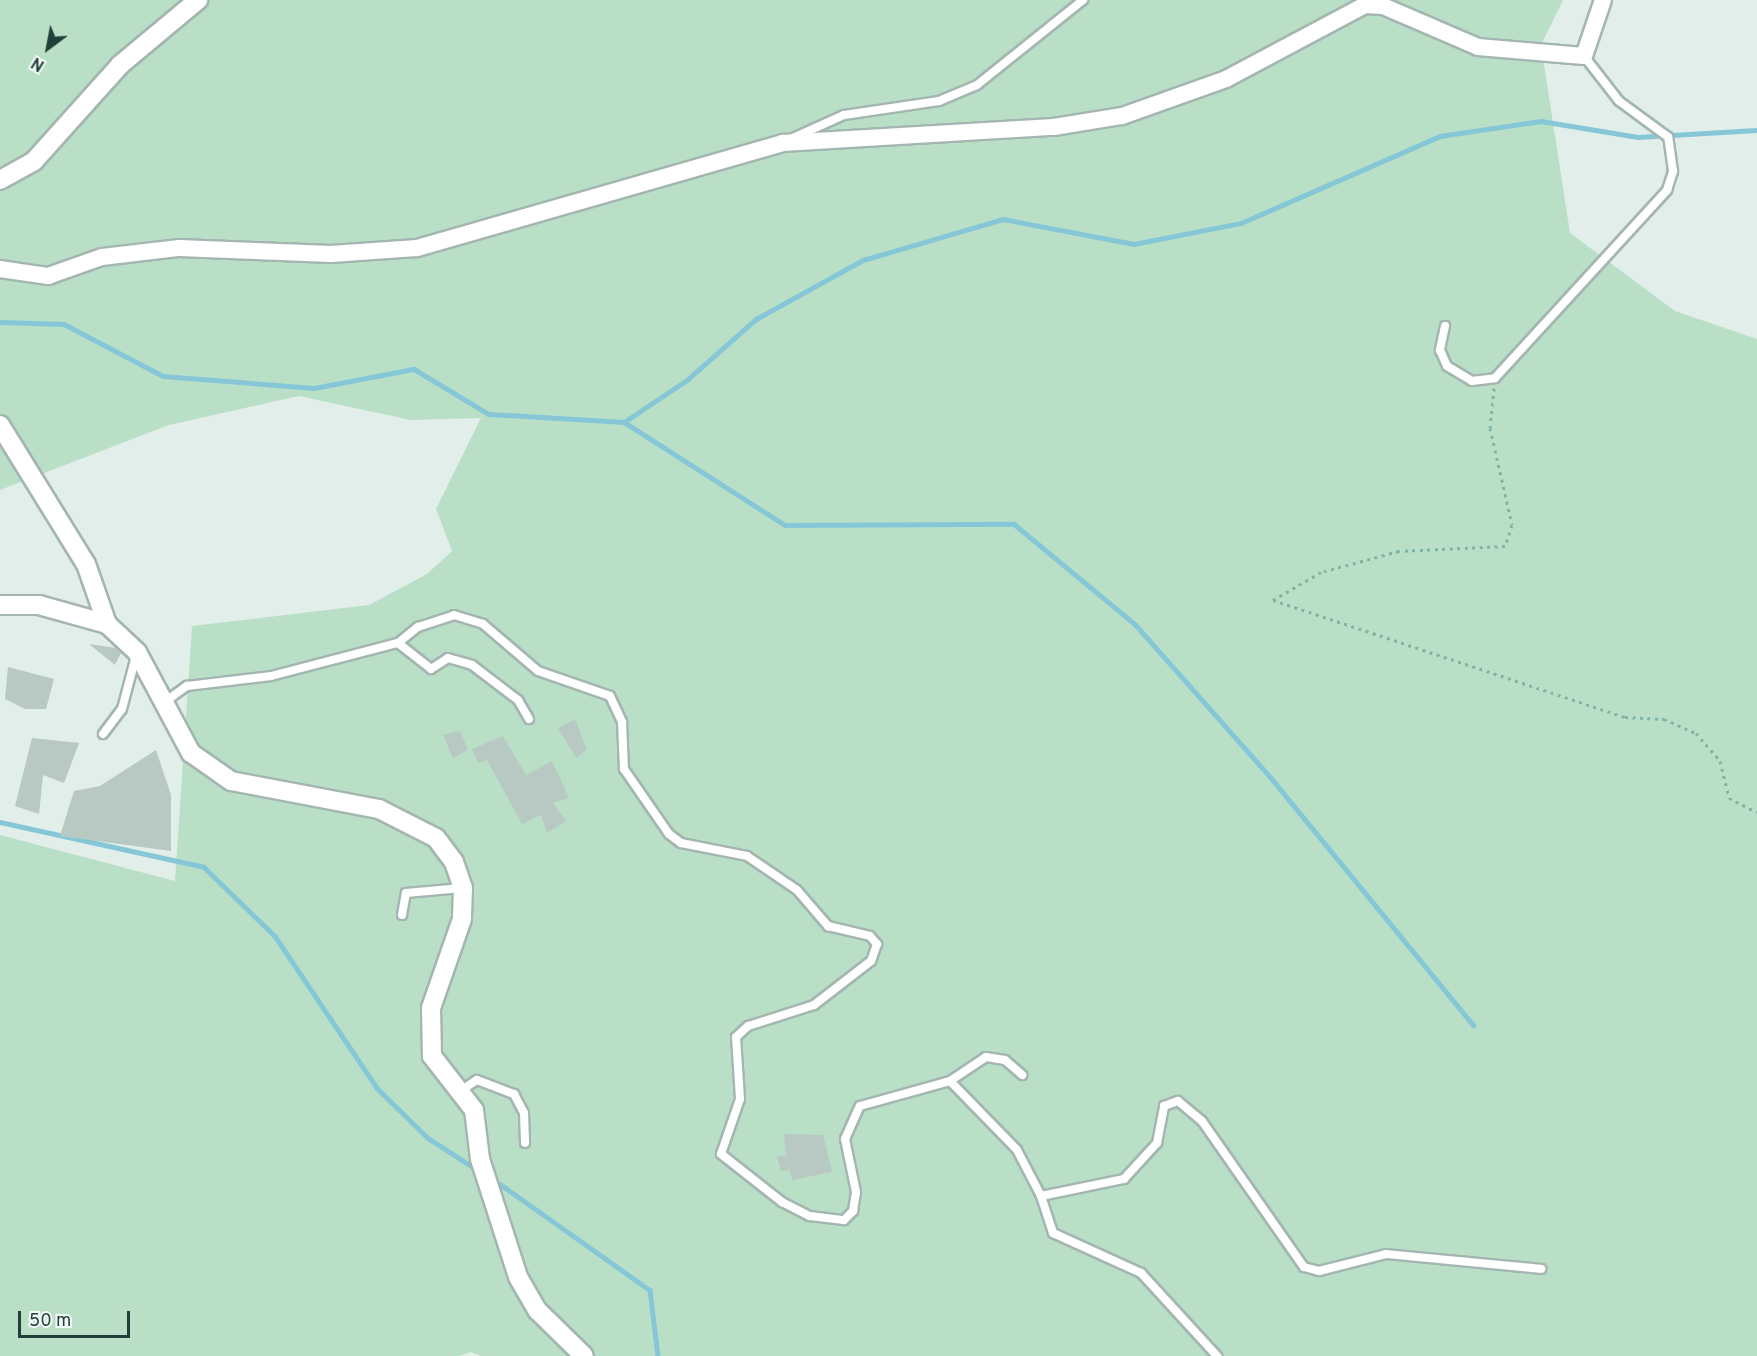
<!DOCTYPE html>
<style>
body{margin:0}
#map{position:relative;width:1757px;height:1356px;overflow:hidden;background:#e2eee9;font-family:Overpass,sans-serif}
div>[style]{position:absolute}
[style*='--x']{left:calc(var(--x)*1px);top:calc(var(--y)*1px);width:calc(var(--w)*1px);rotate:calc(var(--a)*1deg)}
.green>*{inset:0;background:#b9e0c6}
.stream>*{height:4.5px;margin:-2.25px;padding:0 2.25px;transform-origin:2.25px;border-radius:2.25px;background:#86c7d7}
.building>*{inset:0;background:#b7c9c2}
.path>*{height:3px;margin-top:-1.5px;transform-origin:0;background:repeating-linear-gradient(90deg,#80b4a6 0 3px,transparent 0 7.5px)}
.roads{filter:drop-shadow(2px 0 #a4b6b1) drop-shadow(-2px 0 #a4b6b1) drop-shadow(0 2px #a4b6b1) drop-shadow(0 -2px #a4b6b1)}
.lane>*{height:8px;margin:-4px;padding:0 4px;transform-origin:4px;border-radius:4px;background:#fff}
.street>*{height:16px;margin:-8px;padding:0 8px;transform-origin:8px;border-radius:8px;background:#fff}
.secondary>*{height:18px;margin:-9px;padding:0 9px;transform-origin:9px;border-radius:9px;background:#fff}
span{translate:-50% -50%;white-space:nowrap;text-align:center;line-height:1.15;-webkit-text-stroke:6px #f3faf7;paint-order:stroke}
.north{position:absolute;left:18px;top:18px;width:60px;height:60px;-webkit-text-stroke:4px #f3faf7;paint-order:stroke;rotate:212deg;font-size:16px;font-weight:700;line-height:24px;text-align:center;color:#204039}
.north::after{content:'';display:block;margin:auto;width:21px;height:27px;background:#204039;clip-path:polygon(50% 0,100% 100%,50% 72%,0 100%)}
.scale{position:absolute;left:18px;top:1311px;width:112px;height:27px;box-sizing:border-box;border:3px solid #204039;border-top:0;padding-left:8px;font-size:18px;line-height:21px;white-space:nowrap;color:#204039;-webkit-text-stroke:4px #f3faf7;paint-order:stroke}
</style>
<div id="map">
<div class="green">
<i style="clip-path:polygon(0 0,1563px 0,1541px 45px,1570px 233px,1675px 311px,1757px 339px,1757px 1356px,481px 1356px,471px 1352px,459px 1356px,0 1356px,0 835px,175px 881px,192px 626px,369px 605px,427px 574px,452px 551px,436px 509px,481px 418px,411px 420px,299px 396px,169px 425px,0 490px)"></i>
</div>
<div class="stream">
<i style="--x:0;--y:322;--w:64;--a:1.8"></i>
<i style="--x:64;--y:324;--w:112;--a:27.7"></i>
<i style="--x:163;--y:376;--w:151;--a:4.5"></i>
<i style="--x:314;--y:388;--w:102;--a:-10.8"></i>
<i style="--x:414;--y:369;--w:87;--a:31"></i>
<i style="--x:489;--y:414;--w:135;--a:3.4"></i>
<i style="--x:624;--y:422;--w:76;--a:-33.7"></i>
<i style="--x:687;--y:380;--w:92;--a:-41.5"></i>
<i style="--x:756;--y:319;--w:122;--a:-28.9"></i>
<i style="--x:863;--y:260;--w:146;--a:-16.3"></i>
<i style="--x:1003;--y:219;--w:133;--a:10.8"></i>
<i style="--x:1134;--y:244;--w:109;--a:-11.1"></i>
<i style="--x:1241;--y:223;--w:217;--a:-23.6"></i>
<i style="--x:1440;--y:136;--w:102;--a:-8.4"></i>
<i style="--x:1541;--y:121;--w:98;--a:9.4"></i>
<i style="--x:1638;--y:137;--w:119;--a:-3.4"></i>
<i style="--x:624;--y:422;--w:191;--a:32.6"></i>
<i style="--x:785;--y:525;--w:229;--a:-0.3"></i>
<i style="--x:1014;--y:524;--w:157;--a:39.6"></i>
<i style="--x:1135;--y:624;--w:207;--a:48.5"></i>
<i style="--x:1272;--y:779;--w:318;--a:50.7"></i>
<i style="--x:0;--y:822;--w:209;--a:12.4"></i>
<i style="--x:204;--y:867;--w:99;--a:44.2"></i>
<i style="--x:275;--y:936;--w:183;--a:56.1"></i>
<i style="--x:377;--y:1088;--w:71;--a:44.4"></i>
<i style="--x:428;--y:1138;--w:57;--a:32.9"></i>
<i style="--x:493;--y:1179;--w:192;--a:35.3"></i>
<i style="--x:650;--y:1290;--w:66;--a:83.1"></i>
</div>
<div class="building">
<i style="clip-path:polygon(89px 644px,116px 648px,121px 653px,115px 665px)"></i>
<i style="clip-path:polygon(8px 667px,54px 679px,46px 709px,25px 709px,5px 699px)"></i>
<i style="clip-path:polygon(575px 719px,587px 750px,576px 758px,558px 728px)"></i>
<i style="clip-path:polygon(460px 731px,468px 750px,453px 758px,443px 735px)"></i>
<i style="clip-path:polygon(503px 736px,526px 775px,552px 761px,569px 798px,553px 803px,566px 821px,547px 833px,541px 815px,522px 824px,487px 760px,478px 763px,472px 749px)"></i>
<i style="clip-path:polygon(32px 738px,79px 743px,64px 783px,43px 775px,39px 814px,15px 806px)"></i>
<i style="clip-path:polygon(156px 750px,171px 795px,171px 851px,60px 836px,74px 791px,100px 786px)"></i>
<i style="clip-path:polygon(784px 1134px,823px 1135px,832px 1172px,792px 1180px,790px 1170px,781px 1171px,777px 1156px,786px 1156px)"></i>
</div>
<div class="path">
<i style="--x:1494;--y:388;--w:40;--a:95.7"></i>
<i style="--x:1490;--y:428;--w:99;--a:77.2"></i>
<i style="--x:1512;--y:525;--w:22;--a:108"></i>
<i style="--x:1505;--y:546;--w:106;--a:177.3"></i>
<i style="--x:1399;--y:551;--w:81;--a:164.9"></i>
<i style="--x:1321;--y:572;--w:56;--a:149.7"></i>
<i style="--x:1273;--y:600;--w:371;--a:18.4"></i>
<i style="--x:1625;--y:717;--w:39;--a:3"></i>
<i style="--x:1664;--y:719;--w:35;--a:24"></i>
<i style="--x:1696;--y:733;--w:37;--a:49"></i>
<i style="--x:1720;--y:761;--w:38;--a:76"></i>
<i style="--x:1729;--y:798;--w:31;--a:27"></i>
</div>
<div class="roads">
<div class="lane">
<i style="--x:793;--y:138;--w:56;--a:-24.3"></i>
<i style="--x:844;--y:115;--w:96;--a:-8.4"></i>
<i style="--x:939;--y:101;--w:41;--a:-22.8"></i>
<i style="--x:977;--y:85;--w:136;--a:-38.7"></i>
<i style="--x:1445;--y:326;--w:25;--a:102"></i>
<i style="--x:1440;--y:350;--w:17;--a:66"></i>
<i style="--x:1447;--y:366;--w:29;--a:31"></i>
<i style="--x:1472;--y:381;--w:23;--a:-7"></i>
<i style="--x:1495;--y:378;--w:255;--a:-47.5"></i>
<i style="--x:1667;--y:190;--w:20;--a:-72"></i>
<i style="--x:1673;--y:171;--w:34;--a:-98"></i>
<i style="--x:1668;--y:137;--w:61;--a:-143.7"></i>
<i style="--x:1619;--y:101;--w:57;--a:-127.9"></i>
<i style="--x:398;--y:643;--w:42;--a:38.2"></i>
<i style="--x:431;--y:669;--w:20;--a:-33"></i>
<i style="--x:448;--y:658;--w:25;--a:16"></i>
<i style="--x:472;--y:665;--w:58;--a:37.3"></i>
<i style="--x:518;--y:700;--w:22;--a:60"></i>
<i style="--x:166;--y:701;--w:26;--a:-36"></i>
<i style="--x:187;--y:686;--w:85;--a:-6.8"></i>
<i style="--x:271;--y:676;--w:131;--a:-14.6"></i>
<i style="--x:398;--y:643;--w:26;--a:-39"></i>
<i style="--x:418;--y:627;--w:38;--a:-18"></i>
<i style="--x:454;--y:615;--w:30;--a:17"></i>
<i style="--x:483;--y:624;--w:72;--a:40.5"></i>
<i style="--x:538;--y:671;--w:76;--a:19.1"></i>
<i style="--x:610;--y:696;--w:29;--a:65"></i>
<i style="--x:622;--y:722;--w:47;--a:87.6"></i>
<i style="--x:624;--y:769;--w:79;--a:55.3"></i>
<i style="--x:669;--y:834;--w:15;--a:37"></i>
<i style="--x:681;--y:843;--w:67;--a:11.1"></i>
<i style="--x:747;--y:856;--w:60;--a:34.2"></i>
<i style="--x:797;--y:890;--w:48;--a:49.3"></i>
<i style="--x:828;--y:926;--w:43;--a:13.4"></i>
<i style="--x:870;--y:936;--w:11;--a:49"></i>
<i style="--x:877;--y:944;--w:18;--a:109"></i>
<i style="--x:871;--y:961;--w:72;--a:142.3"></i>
<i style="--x:814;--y:1005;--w:69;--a:162.3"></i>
<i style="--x:748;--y:1026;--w:16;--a:137"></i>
<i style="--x:736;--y:1037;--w:62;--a:86.3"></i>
<i style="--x:740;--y:1099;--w:58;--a:109.1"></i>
<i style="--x:721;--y:1154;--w:78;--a:38.2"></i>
<i style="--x:782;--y:1202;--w:31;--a:27"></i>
<i style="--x:810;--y:1216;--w:34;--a:7"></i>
<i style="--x:844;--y:1220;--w:13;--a:-45"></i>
<i style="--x:853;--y:1211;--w:19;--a:-81"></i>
<i style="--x:856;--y:1192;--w:54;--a:-101.7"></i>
<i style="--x:845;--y:1139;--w:36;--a:-66"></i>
<i style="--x:860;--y:1106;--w:93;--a:-15.5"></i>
<i style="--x:950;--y:1081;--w:43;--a:-33.7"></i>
<i style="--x:986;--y:1057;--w:19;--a:9"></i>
<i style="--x:1005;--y:1060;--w:23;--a:41"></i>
<i style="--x:103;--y:734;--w:31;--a:-53"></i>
<i style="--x:122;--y:709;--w:55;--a:-75.2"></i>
<i style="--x:402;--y:915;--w:22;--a:-80"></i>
<i style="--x:406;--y:893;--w:56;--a:-5.1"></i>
<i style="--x:950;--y:1081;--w:96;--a:45.8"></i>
<i style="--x:1017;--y:1150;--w:52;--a:62.4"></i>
<i style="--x:1041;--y:1196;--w:85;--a:-11.6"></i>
<i style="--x:1124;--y:1179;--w:49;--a:-47.5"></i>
<i style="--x:1157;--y:1143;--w:38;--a:-79"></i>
<i style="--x:1164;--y:1106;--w:15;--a:-20"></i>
<i style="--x:1178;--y:1101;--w:31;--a:40"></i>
<i style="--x:1202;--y:1121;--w:178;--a:55.1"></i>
<i style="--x:1304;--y:1267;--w:16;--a:15"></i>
<i style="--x:1319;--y:1271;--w:69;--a:-14.2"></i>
<i style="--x:1386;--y:1254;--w:156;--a:5.5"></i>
<i style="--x:462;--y:1090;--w:18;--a:-34"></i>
<i style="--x:477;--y:1080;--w:40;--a:21"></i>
<i style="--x:514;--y:1094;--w:21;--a:62"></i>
<i style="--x:524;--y:1113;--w:30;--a:88"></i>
<i style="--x:1041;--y:1196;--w:39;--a:72"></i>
<i style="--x:1053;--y:1233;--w:97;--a:24.4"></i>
<i style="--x:1141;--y:1273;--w:113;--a:47.5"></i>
</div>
<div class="street">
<i style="--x:0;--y:269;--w:49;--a:8.3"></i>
<i style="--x:48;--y:276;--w:57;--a:-19.4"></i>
<i style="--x:102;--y:257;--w:78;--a:-6.7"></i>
<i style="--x:179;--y:248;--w:152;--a:2.3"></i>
<i style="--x:331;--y:254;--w:86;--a:-4"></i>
<i style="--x:417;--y:248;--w:380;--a:-16"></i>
<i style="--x:782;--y:143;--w:272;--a:-3.4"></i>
<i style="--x:1054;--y:127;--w:69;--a:-9.2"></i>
<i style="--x:1122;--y:116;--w:110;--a:-19.6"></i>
<i style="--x:1226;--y:79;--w:157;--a:-28"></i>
<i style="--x:1365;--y:5;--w:18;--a:3"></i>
<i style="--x:1383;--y:6;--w:103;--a:23.3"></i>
<i style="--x:1478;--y:47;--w:106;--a:4.9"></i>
<i style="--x:1584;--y:56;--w:59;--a:-71.3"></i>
</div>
<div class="secondary">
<i style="--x:0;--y:180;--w:39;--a:-29"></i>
<i style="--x:34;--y:161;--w:129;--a:-48.1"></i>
<i style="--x:120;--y:65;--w:102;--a:-39.8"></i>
<i style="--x:0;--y:425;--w:163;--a:58.3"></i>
<i style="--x:86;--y:564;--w:64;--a:70.7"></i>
<i style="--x:0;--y:605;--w:39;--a:0"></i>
<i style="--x:39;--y:605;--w:71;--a:15.6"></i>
<i style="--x:107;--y:624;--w:41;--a:43"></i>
<i style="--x:137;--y:652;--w:115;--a:61.9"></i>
<i style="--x:191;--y:753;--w:49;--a:35"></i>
<i style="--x:231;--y:781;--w:151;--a:10.7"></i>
<i style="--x:379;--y:809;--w:64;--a:27"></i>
<i style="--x:436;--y:838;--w:30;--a:53"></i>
<i style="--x:454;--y:862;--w:28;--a:71"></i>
<i style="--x:463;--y:888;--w:31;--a:92"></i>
<i style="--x:462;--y:919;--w:94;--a:109.2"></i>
<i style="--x:431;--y:1008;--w:48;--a:88.8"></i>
<i style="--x:432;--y:1056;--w:68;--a:52.1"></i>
<i style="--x:474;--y:1110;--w:49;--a:83"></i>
<i style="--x:480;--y:1159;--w:124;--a:72.1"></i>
<i style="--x:518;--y:1277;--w:39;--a:60"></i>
<i style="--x:538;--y:1311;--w:64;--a:44.4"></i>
</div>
</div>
<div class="north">N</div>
<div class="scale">50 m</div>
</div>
